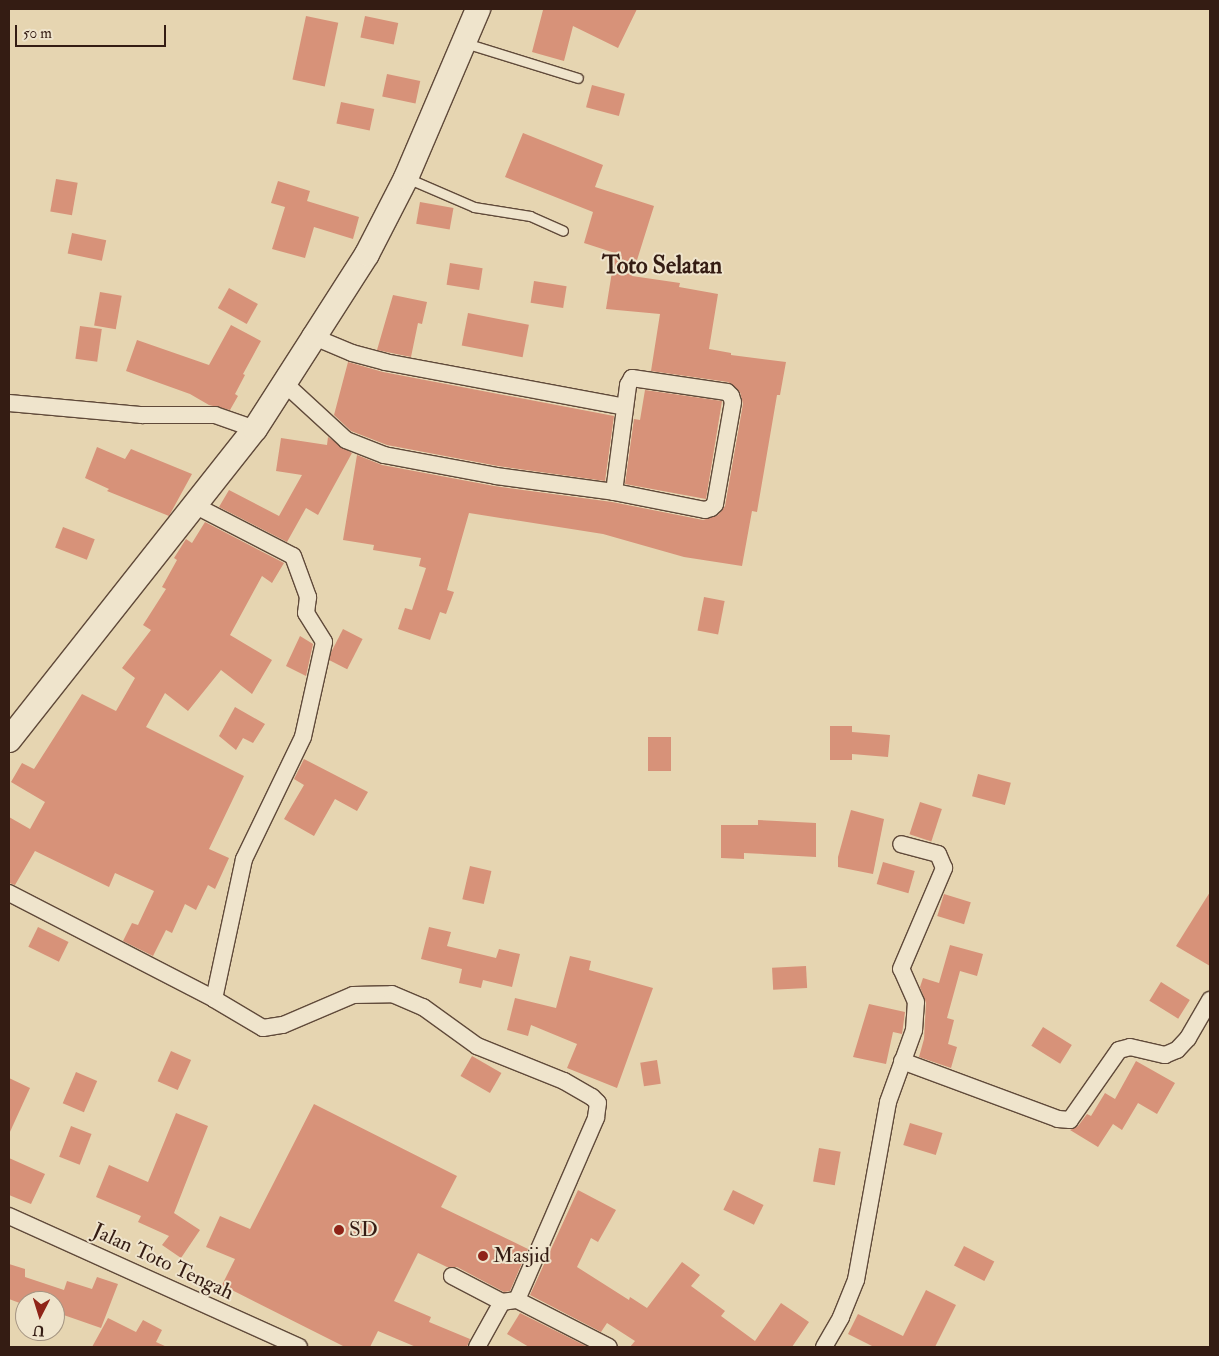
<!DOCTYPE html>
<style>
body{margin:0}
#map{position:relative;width:1219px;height:1356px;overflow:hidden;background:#e6d5b1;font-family:"IM FELL Double Pica",serif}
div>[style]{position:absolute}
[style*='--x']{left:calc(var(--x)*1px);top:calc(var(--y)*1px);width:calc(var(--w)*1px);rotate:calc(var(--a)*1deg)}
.building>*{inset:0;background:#d79279;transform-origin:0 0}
.roads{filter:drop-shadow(1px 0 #604a3a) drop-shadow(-1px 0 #604a3a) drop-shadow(0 1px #604a3a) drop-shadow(0 -1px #604a3a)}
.lane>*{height:9px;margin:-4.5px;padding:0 4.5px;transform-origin:4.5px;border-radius:4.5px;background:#efe4cc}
.street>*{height:16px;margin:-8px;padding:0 8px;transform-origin:8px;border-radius:8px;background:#efe4cc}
.secondary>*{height:24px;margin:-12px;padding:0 12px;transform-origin:12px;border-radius:12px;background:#efe4cc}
.dots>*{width:14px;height:14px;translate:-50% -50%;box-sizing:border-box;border:2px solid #efe4cc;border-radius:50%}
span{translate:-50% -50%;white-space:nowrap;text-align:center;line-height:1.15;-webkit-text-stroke:4px #efe4cc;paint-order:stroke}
.poi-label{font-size:21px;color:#341c13}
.left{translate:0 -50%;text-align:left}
.street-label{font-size:21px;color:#341c13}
.quarter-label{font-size:24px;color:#341c13;font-weight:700}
.frame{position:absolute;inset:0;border:10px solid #341c13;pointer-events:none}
.north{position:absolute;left:15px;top:1291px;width:50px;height:50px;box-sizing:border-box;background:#efe4cc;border:1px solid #a49482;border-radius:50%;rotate:185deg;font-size:14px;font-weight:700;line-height:20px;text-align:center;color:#341c13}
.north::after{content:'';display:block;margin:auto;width:18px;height:22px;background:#8f2418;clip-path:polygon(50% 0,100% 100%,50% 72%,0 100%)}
.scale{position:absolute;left:15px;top:25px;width:151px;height:22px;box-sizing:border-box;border:2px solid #341c13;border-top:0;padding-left:6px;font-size:15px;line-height:18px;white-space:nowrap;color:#341c13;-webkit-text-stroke:4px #efe4cc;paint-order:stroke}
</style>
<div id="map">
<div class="building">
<i style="clip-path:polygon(539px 9px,637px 9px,618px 48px,573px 26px,564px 61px,532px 52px,543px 10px)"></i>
<i style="left:306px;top:16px;width:33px;height:65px;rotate:12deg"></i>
<i style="left:365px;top:16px;width:34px;height:22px;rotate:12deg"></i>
<i style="left:387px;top:74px;width:34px;height:23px;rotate:12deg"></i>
<i style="left:592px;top:85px;width:34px;height:23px;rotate:15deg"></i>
<i style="left:341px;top:102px;width:34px;height:22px;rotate:12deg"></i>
<i style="clip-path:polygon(523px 133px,603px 165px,595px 187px,654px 206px,632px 276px,680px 283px,679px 287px,718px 294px,709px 349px,731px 353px,731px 355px,786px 362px,780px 395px,777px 395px,757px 512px,752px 511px,742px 566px,684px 557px,603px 534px,469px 513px,447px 590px,454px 592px,446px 614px,440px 612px,430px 640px,398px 629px,405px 608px,412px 610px,426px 568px,419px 566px,421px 558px,373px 550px,374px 545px,343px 540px,357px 455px,382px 465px,494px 486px,612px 502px,703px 520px,718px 515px,725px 506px,743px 404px,740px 392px,728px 382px,651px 371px,660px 314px,606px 309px,615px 253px,584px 243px,593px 212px,505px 177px)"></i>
<i style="left:56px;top:179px;width:22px;height:33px;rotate:10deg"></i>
<i style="clip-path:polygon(278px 181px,310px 191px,307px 201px,359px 217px,353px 239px,314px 227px,305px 258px,272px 249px,285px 207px,271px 203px)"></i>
<i style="left:420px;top:202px;width:34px;height:22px;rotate:10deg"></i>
<i style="left:72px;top:233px;width:35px;height:21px;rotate:12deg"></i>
<i style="left:450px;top:263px;width:33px;height:22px;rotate:9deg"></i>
<i style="left:534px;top:281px;width:33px;height:22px;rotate:9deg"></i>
<i style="left:229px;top:288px;width:33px;height:23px;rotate:29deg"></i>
<i style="left:100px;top:292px;width:22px;height:34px;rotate:10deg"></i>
<i style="clip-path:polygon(393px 295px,427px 302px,422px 324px,418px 323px,411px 357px,377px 350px)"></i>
<i style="left:468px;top:313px;width:62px;height:33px;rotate:11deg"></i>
<i style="clip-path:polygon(231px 325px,261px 341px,243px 374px,245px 375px,235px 394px,238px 396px,230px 410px,209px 405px,190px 394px,126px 371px,137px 340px,209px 365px)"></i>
<i style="left:80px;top:326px;width:22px;height:33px;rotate:8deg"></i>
<i style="clip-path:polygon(348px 362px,383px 372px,614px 416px,605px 481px,498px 466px,387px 445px,351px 431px,334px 415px)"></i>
<i style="clip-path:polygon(645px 390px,722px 401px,706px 499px,625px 484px,634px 419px,640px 420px)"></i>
<i style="clip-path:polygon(328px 437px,352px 453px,318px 515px,306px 508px,287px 542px,219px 507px,229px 490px,279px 516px,302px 475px,276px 471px,281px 438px,327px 445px)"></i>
<i style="clip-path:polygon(97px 447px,125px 459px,131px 449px,192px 474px,169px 516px,107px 491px,109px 489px,85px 478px)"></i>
<i style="clip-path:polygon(205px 522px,284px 563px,272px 583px,262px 576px,230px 635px,272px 660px,252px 694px,221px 670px,188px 711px,165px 693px,146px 727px,244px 776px,209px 849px,229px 858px,215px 889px,208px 885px,196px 910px,185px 904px,172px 933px,166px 930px,153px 956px,123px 941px,132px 923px,138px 925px,154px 891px,115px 873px,109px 887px,35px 851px,15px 885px,9px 883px,9px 817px,30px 829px,45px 802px,11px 782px,22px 763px,34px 769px,82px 694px,116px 711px,135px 678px,122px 668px,151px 630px,143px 625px,166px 589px,162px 587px,177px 560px,174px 558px,186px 539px,192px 543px)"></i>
<i style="left:63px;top:527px;width:34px;height:22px;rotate:21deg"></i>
<i style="left:704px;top:597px;width:21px;height:34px;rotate:11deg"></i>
<i style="left:343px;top:629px;width:22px;height:34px;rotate:27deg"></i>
<i style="clip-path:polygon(300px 636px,313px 644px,306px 676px,286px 666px)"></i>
<i style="clip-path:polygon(235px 707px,265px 724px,253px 743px,243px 738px,236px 750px,219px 736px)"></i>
<i style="clip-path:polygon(830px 726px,852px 726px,852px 732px,890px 735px,888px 757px,852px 754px,852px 760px,830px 760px)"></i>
<i style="left:648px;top:737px;width:23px;height:34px"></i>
<i style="clip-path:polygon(304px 759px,368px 792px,357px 811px,335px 799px,314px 836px,284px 819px,304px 785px,294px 779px)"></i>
<i style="left:978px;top:774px;width:34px;height:23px;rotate:15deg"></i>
<i style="left:920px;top:802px;width:23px;height:34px;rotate:18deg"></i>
<i style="clip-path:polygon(851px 810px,884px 819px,873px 874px,838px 867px,838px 857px)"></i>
<i style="clip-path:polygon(758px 820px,816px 823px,816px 857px,744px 853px,744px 859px,721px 858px,721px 825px,758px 825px)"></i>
<i style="left:883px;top:862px;width:33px;height:23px;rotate:16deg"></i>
<i style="left:470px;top:866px;width:22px;height:34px;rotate:13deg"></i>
<i style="clip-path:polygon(1210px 892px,1210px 966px,1176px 946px)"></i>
<i style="left:944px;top:894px;width:28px;height:23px;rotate:17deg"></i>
<i style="left:38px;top:927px;width:34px;height:22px;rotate:26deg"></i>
<i style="clip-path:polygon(429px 927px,451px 932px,447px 946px,496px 958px,499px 949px,520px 954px,512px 987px,483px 980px,481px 988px,459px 983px,462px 969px,421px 959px)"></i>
<i style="clip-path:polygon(950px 945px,983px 954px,977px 976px,960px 971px,947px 1018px,954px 1020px,948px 1044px,957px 1047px,951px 1068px,919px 1057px,924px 1039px,926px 1003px,920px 987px,923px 978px,939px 983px)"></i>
<i style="clip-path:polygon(570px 956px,591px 961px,589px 970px,653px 988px,617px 1088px,567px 1068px,577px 1044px,531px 1025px,528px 1036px,507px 1030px,515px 998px,556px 1008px)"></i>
<i style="left:806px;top:966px;width:22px;height:34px;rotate:87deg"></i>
<i style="left:1161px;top:982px;width:34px;height:22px;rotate:32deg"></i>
<i style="clip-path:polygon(869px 1004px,905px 1012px,902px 1034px,893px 1032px,886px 1064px,853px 1057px)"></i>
<i style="left:1043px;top:1027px;width:34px;height:22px;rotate:32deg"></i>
<i style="left:171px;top:1051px;width:22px;height:33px;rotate:24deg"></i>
<i style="left:472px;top:1056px;width:34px;height:23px;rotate:30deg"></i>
<i style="left:657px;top:1060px;width:24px;height:17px;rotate:81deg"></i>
<i style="clip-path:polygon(1136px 1061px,1175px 1083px,1157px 1114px,1138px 1103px,1122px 1130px,1113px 1124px,1098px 1147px,1070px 1130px,1078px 1126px,1087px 1114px,1091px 1116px,1105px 1093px,1115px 1099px)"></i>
<i style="left:76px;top:1072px;width:23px;height:34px;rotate:23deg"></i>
<i style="clip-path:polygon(9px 1078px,30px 1088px,9px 1134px)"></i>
<i style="clip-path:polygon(314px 1104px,457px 1176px,441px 1207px,528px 1249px,510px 1291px,504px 1292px,457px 1267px,447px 1267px,418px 1253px,394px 1301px,431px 1317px,429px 1322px,470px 1339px,467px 1347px,416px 1347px,378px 1331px,370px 1347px,345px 1347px,222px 1285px,235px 1259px,206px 1247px,220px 1216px,250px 1229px)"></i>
<i style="clip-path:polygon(176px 1113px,208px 1126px,174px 1213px,200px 1230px,181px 1258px,162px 1245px,169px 1236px,138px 1222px,141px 1216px,96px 1197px,109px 1165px,148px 1182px)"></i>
<i style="left:910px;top:1123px;width:34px;height:23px;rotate:17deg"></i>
<i style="left:71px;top:1126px;width:22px;height:33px;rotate:21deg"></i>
<i style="left:819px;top:1148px;width:22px;height:34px;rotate:10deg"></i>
<i style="clip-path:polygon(9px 1158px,45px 1174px,31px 1204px,9px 1195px)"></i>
<i style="clip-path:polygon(578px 1190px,616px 1210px,598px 1242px,591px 1238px,577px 1267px,629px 1300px,630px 1297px,647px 1308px,682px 1262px,700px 1275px,691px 1286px,725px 1311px,721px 1316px,755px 1341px,781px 1303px,809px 1322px,792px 1347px,630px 1347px,635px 1341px,607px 1323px,601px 1332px,530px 1295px)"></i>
<i style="left:733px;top:1190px;width:34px;height:22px;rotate:26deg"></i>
<i style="left:964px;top:1246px;width:34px;height:22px;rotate:27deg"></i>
<i style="clip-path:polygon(9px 1264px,25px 1269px,25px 1277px,64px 1290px,67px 1281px,92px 1289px,97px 1277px,118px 1284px,101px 1328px,55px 1312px,55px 1301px,25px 1301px,25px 1305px,9px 1299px)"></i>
<i style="clip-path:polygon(926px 1290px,956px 1305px,935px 1347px,874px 1347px,848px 1334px,858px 1314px,903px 1336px)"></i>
<i style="clip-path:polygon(520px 1313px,588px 1347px,529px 1347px,507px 1334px)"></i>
<i style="clip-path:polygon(108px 1318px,136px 1332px,143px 1320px,162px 1330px,156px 1342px,167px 1347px,92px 1347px)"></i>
</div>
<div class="roads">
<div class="lane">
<i style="--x:465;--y:43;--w:118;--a:17.2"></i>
<i style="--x:407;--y:178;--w:73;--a:23.4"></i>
<i style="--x:474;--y:207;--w:57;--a:9.1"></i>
<i style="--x:530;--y:216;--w:36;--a:24"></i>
</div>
<div class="street">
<i style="--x:314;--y:337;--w:41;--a:22.8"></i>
<i style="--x:352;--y:353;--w:34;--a:15"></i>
<i style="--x:385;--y:362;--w:244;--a:10.6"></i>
<i style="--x:283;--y:382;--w:86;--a:42.6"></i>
<i style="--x:346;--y:440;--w:41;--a:21.5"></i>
<i style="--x:384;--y:455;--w:114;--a:10.6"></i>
<i style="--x:496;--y:476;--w:119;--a:7.7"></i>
<i style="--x:614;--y:492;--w:108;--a:-82.5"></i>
<i style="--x:628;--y:385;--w:8;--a:-60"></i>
<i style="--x:632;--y:378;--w:96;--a:8.4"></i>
<i style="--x:727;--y:392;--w:6;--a:45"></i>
<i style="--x:731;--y:396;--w:6;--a:72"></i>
<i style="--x:733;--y:402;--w:104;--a:100"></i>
<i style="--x:715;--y:504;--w:6;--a:135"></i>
<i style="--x:711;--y:508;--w:6;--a:162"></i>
<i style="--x:705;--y:510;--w:93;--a:-168.8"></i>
<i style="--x:9;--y:403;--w:134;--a:5.2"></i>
<i style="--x:142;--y:415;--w:73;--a:0"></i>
<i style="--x:215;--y:415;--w:42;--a:19.3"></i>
<i style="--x:194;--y:505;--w:111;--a:27.3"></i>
<i style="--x:293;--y:556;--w:44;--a:69.9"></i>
<i style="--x:308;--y:597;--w:16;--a:97"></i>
<i style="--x:306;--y:613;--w:34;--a:58"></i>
<i style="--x:324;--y:642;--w:97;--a:102.5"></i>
<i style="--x:303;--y:737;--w:136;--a:115.8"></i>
<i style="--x:244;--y:859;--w:143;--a:102.1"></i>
<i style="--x:9;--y:893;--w:231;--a:27.3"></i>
<i style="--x:214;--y:999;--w:57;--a:30.6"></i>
<i style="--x:263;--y:1028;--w:20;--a:-9"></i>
<i style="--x:283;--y:1025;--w:76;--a:-23.2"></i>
<i style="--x:353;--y:995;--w:39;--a:-1"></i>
<i style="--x:392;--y:994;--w:34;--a:23"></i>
<i style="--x:423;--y:1007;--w:67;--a:35.8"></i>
<i style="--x:477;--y:1046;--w:94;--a:21.9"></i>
<i style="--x:564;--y:1081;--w:32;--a:30"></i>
<i style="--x:592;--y:1097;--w:8;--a:45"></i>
<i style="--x:598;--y:1103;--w:15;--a:98"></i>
<i style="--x:596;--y:1118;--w:198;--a:113.5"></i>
<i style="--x:902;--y:1061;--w:166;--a:20.4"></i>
<i style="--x:1058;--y:1119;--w:12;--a:5"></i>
<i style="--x:1070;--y:1120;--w:85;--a:-55"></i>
<i style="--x:1119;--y:1050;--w:11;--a:-15"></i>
<i style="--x:1130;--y:1047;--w:36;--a:13"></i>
<i style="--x:1165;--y:1055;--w:13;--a:-23"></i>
<i style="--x:1177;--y:1050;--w:16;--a:-47"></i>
<i style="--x:1188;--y:1038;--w:44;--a:-59.9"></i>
<i style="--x:9;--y:1216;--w:318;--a:24.3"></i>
<i style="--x:452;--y:1276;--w:56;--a:27.5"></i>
<i style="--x:477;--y:1347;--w:51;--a:-60.9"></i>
<i style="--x:502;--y:1302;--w:15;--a:-8"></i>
<i style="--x:517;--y:1300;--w:103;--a:27.1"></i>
<i style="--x:824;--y:1347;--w:34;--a:-60"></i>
<i style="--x:841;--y:1317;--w:40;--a:-68"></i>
<i style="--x:856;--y:1280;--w:181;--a:-79.8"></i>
<i style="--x:888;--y:1102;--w:77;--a:-70.1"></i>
<i style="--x:914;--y:1030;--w:28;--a:-86"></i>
<i style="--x:916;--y:1002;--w:36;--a:-114"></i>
<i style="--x:901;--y:969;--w:110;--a:-66.9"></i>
<i style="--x:944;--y:868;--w:15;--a:-113"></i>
<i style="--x:938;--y:854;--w:38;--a:-165"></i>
</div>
<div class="secondary">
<i style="--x:9;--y:740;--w:397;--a:-51.7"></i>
<i style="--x:255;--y:429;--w:109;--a:-57.3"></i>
<i style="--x:314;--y:337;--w:98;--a:-57.4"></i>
<i style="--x:367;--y:254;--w:85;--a:-62.8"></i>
<i style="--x:406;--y:178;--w:184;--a:-66.9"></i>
</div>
</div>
<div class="dots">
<i style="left:339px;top:1230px;background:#8f2418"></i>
<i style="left:483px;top:1256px;background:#8f2418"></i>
</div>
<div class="poi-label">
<span class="left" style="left:349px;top:1230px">SD</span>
<span class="left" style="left:493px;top:1256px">Masjid</span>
</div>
<div class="street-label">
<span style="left:163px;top:1262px;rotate:25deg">Jalan Toto Tengah</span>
</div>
<div class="quarter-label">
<span style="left:662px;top:266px">Toto Selatan</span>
</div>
<div class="frame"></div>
<div class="north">U</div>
<div class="scale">50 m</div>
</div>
